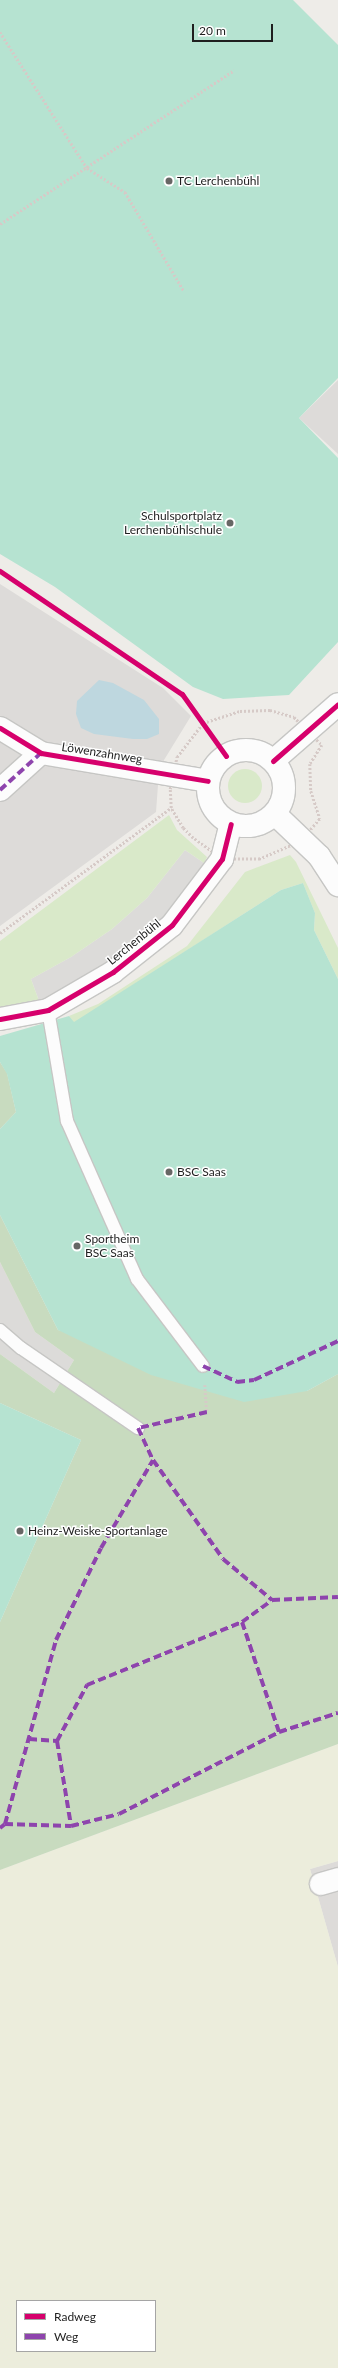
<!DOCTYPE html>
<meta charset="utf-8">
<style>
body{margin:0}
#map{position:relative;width:338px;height:2368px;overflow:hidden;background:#eeece8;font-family:Lato,sans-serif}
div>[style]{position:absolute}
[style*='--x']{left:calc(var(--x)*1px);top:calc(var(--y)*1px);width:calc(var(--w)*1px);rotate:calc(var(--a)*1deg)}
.residential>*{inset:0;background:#dddbd9}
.religious>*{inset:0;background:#dcdbd9}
.farmland>*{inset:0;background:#eceddc}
.grass>*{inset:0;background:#d9e9c9}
.round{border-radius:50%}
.forest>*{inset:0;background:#c8dbbf}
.pitch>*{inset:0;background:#b6e3d1}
.water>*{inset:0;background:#bed7df}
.path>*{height:2.5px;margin-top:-1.25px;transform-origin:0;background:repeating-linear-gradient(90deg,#d6cac7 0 2px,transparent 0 4px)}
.roads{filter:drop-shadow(1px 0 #c6c6c4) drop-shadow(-1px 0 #c6c6c4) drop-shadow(0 1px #c6c6c4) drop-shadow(0 -1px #c6c6c4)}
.lane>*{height:12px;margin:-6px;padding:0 6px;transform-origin:6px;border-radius:6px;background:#fcfcfc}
.street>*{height:22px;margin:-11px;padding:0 11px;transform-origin:11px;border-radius:11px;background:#fcfcfc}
.street>.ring{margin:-11px;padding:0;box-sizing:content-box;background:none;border:22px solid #fcfcfc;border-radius:50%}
.quiet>*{height:4px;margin-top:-2px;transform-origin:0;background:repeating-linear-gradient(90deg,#8e44ad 0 8px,transparent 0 12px)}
.cycleway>*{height:5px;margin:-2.5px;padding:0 2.5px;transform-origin:2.5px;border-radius:2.5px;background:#d6006c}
.dots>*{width:11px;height:11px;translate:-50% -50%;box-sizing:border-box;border:2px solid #fff;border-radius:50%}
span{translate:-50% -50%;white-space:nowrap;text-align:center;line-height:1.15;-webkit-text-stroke:3px #fff;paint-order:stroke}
.poi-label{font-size:12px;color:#1f1f1f}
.left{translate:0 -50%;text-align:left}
.right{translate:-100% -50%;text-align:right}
.street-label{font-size:12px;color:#1f1f1f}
.legend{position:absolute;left:16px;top:2300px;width:140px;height:52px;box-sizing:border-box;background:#fff;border:1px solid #a5a5a5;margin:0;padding:5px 7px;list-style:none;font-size:12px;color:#1f1f1f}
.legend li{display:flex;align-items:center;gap:8px;height:20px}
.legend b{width:20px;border:1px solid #a5a5a5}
.scale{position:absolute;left:192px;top:24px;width:81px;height:18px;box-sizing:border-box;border:2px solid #1f1f1f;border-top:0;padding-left:5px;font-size:12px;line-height:14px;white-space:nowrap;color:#1f1f1f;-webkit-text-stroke:3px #fff;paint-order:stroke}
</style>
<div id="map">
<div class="residential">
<i style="clip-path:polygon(338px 380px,338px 454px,299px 418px)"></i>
<i style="clip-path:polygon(0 584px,163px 688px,191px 716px,164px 760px,158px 785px,156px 812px,0 926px)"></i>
<i style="clip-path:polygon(338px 1861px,338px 1967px,310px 1869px)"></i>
</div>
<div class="religious">
<i style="clip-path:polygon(185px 850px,204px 863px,165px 916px,126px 950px,86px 977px,39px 1001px,31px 979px,71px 957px,112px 929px,147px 898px)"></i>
<i style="clip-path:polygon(0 1262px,35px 1332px,74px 1360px,54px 1393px,0 1354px)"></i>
</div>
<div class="farmland">
<i style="clip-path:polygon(evenodd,338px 1744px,338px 1861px,310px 1869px,338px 1967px,338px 2368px,0 2368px,0 1870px,338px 1744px,17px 2301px,155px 2301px,155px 2351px,17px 2351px,17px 2301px)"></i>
</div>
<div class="grass">
<i class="round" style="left:228px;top:769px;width:34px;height:34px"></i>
<i style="clip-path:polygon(169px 815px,177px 830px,207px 857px,204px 863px,185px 850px,147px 898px,112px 929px,71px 957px,31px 979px,39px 1001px,0 1010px,0 941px)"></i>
<i style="clip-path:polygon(290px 855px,296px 862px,338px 948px,338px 979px,314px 930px,315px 913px,303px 883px,281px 890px,74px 1023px,69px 1016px,98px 1004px,187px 946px,245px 872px)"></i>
</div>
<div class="forest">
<i style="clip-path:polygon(0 1062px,7px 1073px,16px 1112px,0 1129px)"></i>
<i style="clip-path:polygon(0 1215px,58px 1330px,307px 1391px,338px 1374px,338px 1744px,0 1870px,0 1622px,81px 1440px,0 1403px,0 1354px,54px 1393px,74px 1360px,35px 1332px,0 1262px)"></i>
</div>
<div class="pitch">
<i style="clip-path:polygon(0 0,293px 0,338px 45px,338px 378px,299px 418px,338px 458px,338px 642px,289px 695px,223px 699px,193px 687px,55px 587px,0 554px)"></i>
<i style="clip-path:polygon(303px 883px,315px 913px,314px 930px,338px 979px,338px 1374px,307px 1391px,244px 1402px,151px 1375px,58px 1330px,0 1215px,0 1129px,16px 1112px,7px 1074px,0 1062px,0 1036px,69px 1016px,74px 1022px,281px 890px)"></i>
<i style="clip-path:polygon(0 1403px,81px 1440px,0 1622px)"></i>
</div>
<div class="water">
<i style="clip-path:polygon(99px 680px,113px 683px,144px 700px,159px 719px,159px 734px,147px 739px,133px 739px,94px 734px,81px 728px,76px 714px,77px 701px)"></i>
</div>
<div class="path">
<i style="--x:0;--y:32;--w:161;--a:57.4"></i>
<i style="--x:87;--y:168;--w:45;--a:32.3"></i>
<i style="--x:125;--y:192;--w:115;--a:59.2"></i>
<i style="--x:0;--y:224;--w:280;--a:-33.3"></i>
<i style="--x:270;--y:710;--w:25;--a:16"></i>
<i style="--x:294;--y:717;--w:40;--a:45"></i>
<i style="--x:322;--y:745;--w:22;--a:122"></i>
<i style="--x:310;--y:764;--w:27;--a:88"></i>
<i style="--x:311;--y:791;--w:29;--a:72"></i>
<i style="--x:320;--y:819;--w:29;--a:131"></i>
<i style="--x:301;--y:841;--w:45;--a:156.3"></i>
<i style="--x:260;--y:859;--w:38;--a:180"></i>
<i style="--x:222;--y:859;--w:36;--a:-144"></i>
<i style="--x:193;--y:838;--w:14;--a:-135"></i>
<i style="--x:183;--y:828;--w:23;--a:-121"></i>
<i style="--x:171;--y:808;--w:19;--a:-93"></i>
<i style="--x:170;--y:789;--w:33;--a:-78"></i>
<i style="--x:177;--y:757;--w:43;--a:-52.6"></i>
<i style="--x:203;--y:723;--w:39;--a:-18"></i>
<i style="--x:240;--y:711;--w:30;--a:-2"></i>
<i style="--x:0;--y:933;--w:212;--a:-36.2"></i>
<i style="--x:205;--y:1385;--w:27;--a:86"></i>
</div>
<div class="roads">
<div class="lane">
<i style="--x:48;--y:1010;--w:113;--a:80.3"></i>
<i style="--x:67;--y:1121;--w:173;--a:66.1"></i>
<i style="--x:137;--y:1279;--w:109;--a:52.8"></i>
<i style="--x:0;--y:1330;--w:28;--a:41"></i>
<i style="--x:21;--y:1348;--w:142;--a:34.4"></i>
</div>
<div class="street">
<i style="--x:0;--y:728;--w:48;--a:31.4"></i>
<i style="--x:41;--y:753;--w:169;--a:9.5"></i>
<i class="ring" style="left:208px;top:750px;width:54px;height:54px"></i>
<i style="--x:273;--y:761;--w:86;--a:-41.2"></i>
<i style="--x:0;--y:790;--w:55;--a:-42.1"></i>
<i style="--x:275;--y:814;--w:61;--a:43.7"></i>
<i style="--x:319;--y:856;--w:35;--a:57"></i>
<i style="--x:0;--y:1019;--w:49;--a:-10.6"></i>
<i style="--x:48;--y:1010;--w:75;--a:-30.3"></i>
<i style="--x:113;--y:972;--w:75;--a:-38.5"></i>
<i style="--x:172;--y:925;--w:83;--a:-52.9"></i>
<i style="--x:222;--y:859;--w:36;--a:-76"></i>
<i style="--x:321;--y:1884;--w:18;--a:-16"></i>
</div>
</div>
<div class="quiet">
<i style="--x:0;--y:790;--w:55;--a:-42.1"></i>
<i style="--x:203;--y:1366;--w:38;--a:25"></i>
<i style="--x:237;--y:1382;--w:17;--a:-7"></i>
<i style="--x:254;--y:1380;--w:93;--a:-24.9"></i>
<i style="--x:207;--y:1412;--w:71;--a:166.9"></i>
<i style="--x:138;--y:1428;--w:35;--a:65"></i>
<i style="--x:153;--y:1460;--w:121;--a:54.7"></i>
<i style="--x:223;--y:1559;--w:64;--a:39.9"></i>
<i style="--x:272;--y:1600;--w:66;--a:-2.6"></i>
<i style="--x:242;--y:1622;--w:116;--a:71.4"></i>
<i style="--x:29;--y:1739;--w:28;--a:4"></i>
<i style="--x:57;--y:1741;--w:64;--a:-61.8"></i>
<i style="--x:87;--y:1685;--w:167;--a:-22.1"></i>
<i style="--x:242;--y:1622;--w:37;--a:-36"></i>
<i style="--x:57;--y:1741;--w:86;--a:80.6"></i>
<i style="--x:5;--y:1824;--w:191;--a:-74.5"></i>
<i style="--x:56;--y:1640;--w:102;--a:-63.9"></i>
<i style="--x:101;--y:1548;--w:102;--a:-59.4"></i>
<i style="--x:0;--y:1828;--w:6;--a:-39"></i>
<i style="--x:5;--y:1824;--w:66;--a:1.7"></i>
<i style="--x:71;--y:1826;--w:49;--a:-14"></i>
<i style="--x:119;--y:1814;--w:180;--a:-27.1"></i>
<i style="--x:279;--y:1732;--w:62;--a:-17.9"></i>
</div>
<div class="cycleway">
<i style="--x:0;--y:571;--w:220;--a:34.1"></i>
<i style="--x:182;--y:694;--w:76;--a:54.6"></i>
<i style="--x:0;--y:728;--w:48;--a:31.4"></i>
<i style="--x:41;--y:753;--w:169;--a:9.5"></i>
<i style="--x:273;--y:761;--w:86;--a:-41.2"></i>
<i style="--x:0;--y:1019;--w:49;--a:-10.6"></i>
<i style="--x:48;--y:1010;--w:75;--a:-30.3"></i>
<i style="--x:113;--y:972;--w:75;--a:-38.5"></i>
<i style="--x:172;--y:925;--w:83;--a:-52.9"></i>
<i style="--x:222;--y:859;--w:36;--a:-76"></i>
</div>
<div class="dots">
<i style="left:169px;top:181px;background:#676765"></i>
<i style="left:230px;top:523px;background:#676765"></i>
<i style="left:169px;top:1172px;background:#676765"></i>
<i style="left:77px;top:1246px;background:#676765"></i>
<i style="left:20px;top:1531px;background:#676765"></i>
</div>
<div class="poi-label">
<span class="left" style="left:177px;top:181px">TC Lerchenbühl</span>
<span class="right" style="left:222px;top:523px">Schulsportplatz<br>Lerchenbühlschule</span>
<span class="left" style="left:177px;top:1172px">BSC Saas</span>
<span class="left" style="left:85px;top:1246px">Sportheim<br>BSC Saas</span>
<span class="left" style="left:28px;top:1531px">Heinz-Weiske-Sportanlage</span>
</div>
<div class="street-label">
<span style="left:102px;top:753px;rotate:9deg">Löwenzahnweg</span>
<span style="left:134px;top:942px;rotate:-39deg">Lerchenbühl</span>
</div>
<ul class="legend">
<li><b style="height:5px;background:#d6006c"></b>Radweg</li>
<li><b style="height:5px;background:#8e44ad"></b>Weg</li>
</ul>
<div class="scale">20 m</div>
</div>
